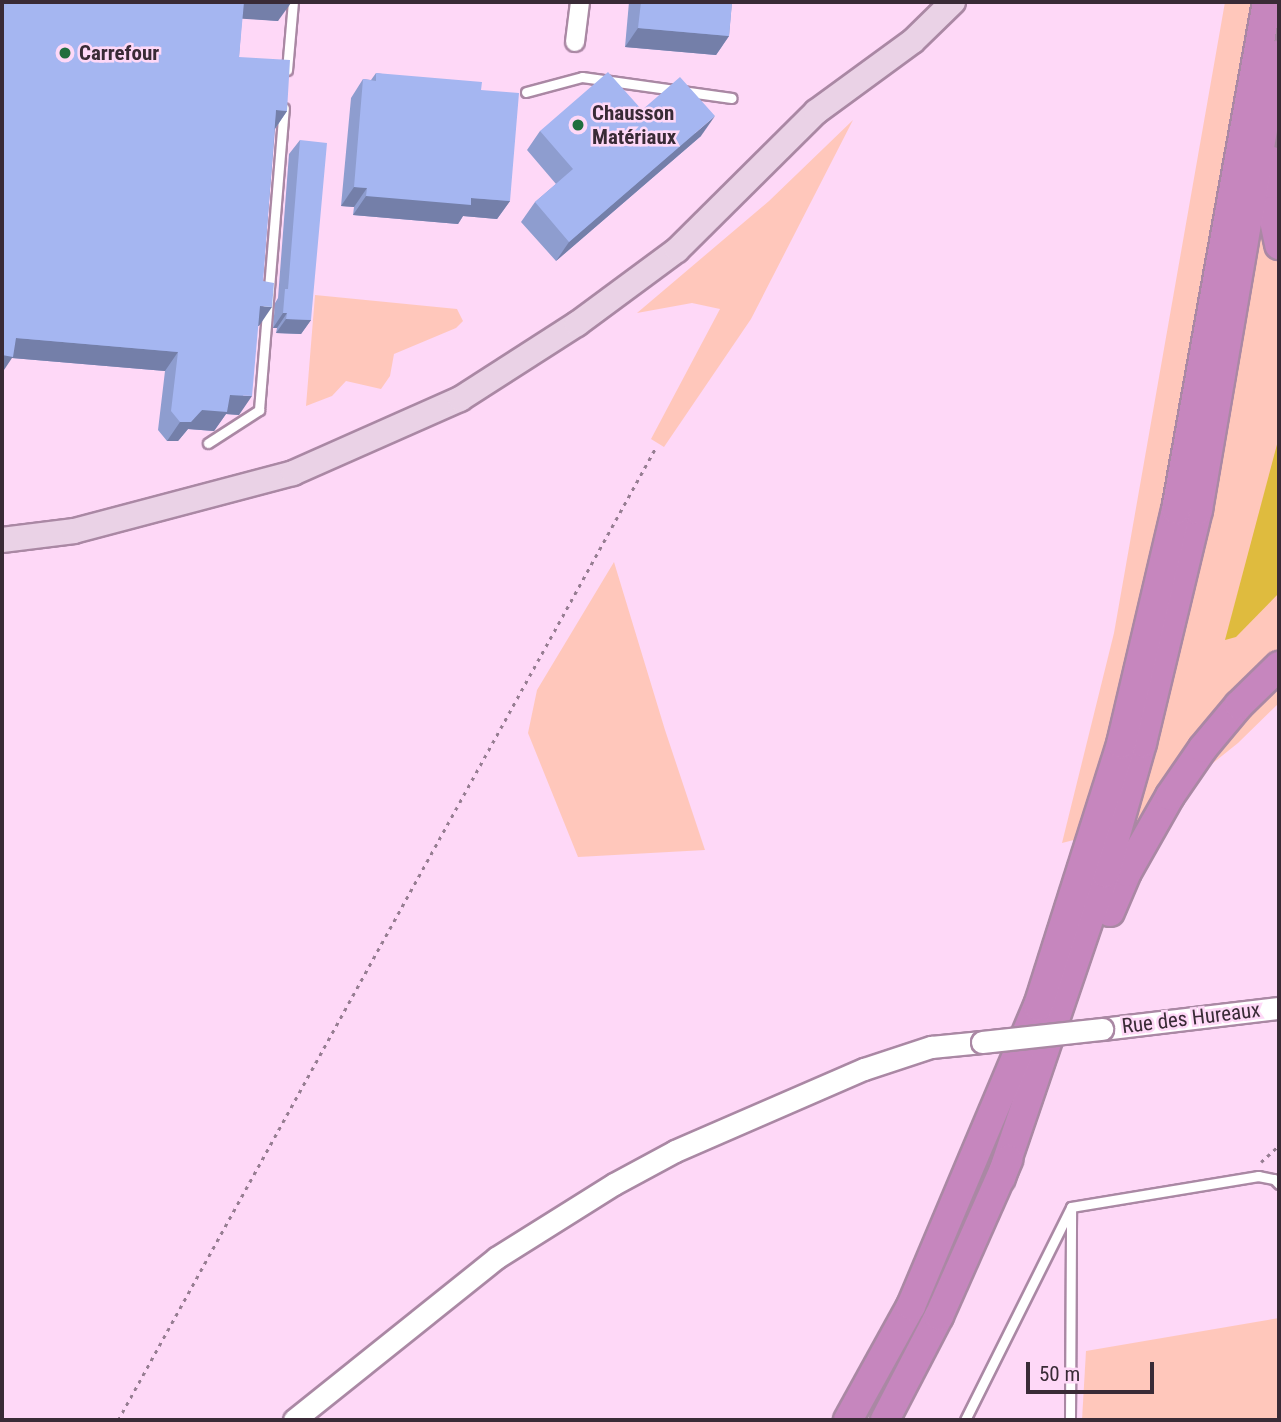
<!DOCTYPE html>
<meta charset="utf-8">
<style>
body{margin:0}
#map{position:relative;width:1281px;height:1422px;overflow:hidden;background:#fed8f7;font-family:"Roboto Condensed",sans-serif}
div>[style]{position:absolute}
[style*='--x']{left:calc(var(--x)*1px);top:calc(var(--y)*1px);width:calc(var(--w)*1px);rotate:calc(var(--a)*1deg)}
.green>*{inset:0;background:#ffc7bb}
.water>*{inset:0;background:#dfbb3e}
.path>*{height:2.5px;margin-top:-1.25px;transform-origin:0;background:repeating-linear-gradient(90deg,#967d92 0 3.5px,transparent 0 8.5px)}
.roads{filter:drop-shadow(2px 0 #aa88a4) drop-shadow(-2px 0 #aa88a4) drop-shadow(0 2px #aa88a4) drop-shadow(0 -2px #aa88a4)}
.service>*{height:9px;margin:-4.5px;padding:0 4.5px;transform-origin:4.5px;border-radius:4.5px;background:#fff}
.minor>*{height:18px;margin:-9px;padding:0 9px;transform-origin:9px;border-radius:9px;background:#fff}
.tertiary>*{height:21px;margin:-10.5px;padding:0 10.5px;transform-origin:10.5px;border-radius:10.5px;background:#fff}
.secondary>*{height:24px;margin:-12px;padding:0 12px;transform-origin:12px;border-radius:12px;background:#ead2e6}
.trunk>*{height:28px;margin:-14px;padding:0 14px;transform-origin:14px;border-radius:14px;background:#c686be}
.bridges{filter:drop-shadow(2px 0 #aa88a4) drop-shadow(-2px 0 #aa88a4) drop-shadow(0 2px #aa88a4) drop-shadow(0 -2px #aa88a4)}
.tertiary-bridge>*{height:21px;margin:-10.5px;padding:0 10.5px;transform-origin:10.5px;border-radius:10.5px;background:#fff}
.wall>*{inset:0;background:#8e9dcf}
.shaded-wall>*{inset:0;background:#747fa9}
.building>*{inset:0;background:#a5b6f1}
.dots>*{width:19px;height:19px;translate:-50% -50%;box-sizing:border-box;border:4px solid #fed8f7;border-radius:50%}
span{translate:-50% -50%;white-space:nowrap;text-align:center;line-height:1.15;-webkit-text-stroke:5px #fed8f7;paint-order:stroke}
.poi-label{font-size:21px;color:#392b36;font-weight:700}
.left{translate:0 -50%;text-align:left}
.street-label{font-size:21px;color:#392b36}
.frame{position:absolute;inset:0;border:4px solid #392b36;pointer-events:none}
.scale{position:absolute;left:1026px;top:1362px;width:128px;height:32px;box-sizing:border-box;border:4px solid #392b36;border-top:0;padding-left:9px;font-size:21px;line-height:24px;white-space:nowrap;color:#392b36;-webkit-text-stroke:5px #fed8f7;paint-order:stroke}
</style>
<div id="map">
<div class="green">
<i style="clip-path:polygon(1225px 2px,1279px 2px,1279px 703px,1238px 743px,1137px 824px,1062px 843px,1114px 633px)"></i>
<i style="clip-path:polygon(853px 120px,751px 319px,664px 447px,651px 439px,720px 309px,692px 303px,637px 313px,769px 201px)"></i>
<i style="clip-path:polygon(315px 295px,457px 309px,463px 321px,456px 328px,394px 354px,390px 376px,381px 389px,346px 381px,332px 396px,306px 406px)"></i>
<i style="clip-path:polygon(614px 562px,665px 730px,705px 850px,578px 857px,528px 733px,537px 690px)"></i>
<i style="clip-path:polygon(1279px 1318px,1279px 1420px,1082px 1420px,1086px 1351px)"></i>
</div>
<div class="water">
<i style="clip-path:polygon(1279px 437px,1279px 593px,1236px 637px,1225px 640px)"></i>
</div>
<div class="path">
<i style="--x:1261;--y:1162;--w:25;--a:-43"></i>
<i style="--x:118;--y:1420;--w:1110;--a:-61.06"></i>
</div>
<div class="roads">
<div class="service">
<i style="--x:287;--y:70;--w:68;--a:-85"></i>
<i style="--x:526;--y:92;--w:58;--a:-15"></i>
<i style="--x:582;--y:77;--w:151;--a:8"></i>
<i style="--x:208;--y:443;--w:61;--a:-32.9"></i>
<i style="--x:259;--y:410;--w:303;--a:-85.3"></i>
<i style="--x:1071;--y:1207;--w:190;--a:-9.4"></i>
<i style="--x:1258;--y:1176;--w:16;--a:11"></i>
<i style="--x:1274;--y:1179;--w:7;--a:45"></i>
<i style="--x:965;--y:1420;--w:238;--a:-63.5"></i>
<i style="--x:1070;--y:1420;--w:212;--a:-89.7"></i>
</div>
<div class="minor">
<i style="--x:575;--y:42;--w:40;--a:-82.9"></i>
</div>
<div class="tertiary">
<i style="--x:1102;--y:1029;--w:178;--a:-6.8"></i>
<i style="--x:294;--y:1420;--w:259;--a:-38.7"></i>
<i style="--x:496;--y:1258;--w:139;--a:-32.1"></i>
<i style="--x:614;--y:1184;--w:69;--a:-28.4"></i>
<i style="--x:675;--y:1151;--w:206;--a:-23.5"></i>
<i style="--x:864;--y:1069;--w:71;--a:-18.2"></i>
<i style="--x:931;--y:1047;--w:51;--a:-5.6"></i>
</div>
<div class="secondary">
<i style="--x:2;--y:540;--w:73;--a:-7.1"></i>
<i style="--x:74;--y:531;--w:227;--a:-14.8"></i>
<i style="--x:293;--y:473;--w:183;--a:-23.9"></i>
<i style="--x:460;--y:399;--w:139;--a:-32.7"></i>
<i style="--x:577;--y:324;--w:124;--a:-36.5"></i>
<i style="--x:677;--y:250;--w:196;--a:-44.8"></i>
<i style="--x:816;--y:112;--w:120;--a:-36.2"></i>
<i style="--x:913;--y:41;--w:56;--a:-44.3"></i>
</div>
<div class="trunk">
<i style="--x:1272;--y:161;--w:50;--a:90"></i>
<i style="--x:1272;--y:211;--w:35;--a:78"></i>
<i style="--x:1110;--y:912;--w:43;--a:-67"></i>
<i style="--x:1127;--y:872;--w:87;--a:-60.5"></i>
<i style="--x:1170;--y:796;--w:58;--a:-55.5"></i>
<i style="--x:1203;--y:748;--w:56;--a:-50.1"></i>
<i style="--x:1239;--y:705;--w:56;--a:-44.3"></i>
<i style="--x:1001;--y:1178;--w:322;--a:-71.2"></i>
<i style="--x:1105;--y:873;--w:135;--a:-74.1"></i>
<i style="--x:1142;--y:743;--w:240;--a:-76.5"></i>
<i style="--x:1198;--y:510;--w:462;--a:-80.3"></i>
<i style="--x:848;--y:1420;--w:130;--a:-61.1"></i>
<i style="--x:911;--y:1306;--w:326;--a:-67.1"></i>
<i style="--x:1038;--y:1006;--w:275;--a:-72.4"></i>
<i style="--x:1121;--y:744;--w:240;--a:-76.8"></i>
<i style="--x:1176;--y:510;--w:516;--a:-79.84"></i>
<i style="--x:885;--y:1420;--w:117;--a:-62.6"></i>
<i style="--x:939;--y:1316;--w:171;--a:-66.1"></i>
</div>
</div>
<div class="bridges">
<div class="tertiary-bridge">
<i style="--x:982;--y:1042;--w:121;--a:-6.2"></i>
</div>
</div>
<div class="wall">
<i style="clip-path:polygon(2px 2px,282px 2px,278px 21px,242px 18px,239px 57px,287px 111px,275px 129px,259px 326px,258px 326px,239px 415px,226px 414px,214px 431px,188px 429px,178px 441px,167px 441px,158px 430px,165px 371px,12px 358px)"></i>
<i style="clip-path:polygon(629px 2px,732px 2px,729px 36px,716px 55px,625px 47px)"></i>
<i style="clip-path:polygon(376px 73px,481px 90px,510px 201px,497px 219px,463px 216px,458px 224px,353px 215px,354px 207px,341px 206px,351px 98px,363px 79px,371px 80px)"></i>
<i style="clip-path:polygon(642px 110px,701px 136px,556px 261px,521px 222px,535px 202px,556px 184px,527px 150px,540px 131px)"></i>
<i style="clip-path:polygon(300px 140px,311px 320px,301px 334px,276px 333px,277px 328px,273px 328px,275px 303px,278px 298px,289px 154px)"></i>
</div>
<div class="shaded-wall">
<i style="clip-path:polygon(242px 2px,282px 2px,291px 3px,278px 21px,231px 18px)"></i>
<i style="clip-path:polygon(798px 2px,820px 2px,819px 3px)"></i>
<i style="clip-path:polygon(638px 28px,729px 36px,716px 55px,625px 47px)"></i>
<i style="clip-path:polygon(276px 110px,287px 111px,274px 130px)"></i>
<i style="clip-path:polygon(715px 116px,701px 136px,556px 261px,569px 242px)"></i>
<i style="clip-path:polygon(354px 187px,367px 188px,354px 207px,341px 206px)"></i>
<i style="clip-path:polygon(366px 196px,471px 198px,510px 201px,497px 219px,463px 216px,458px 224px,353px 215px)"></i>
<i style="clip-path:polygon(260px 306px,272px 307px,259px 326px,246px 325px)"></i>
<i style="clip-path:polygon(283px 313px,287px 313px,277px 328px,273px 328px)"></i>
<i style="clip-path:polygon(286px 319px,311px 320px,301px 334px,276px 333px)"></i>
<i style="clip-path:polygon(16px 338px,178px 352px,165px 371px,12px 358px,2px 373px,2px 355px)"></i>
<i style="clip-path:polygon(230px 395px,252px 396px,239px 415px,226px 414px,214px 431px,188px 429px,178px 441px,167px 441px,180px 422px)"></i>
</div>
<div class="building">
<i style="clip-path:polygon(2px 2px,244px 2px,239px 57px,290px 60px,287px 111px,276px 110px,263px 281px,274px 283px,272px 307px,260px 306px,252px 396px,230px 395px,227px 412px,202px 410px,191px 422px,180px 422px,171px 411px,178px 352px,16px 338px,13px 357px,2px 355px)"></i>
<i style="clip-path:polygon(641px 2px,732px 2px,729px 36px,638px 28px)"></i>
<i style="clip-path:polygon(608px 72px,642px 110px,680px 77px,715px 116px,569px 242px,535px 202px,573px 169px,540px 131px)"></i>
<i style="clip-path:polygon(376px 73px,482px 82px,481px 90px,519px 93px,510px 201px,471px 198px,471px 205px,366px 196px,367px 188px,354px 187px,363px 79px,376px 81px)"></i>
<i style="clip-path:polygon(300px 140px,327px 143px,311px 320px,286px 319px,287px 313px,283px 313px,285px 289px,288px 289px)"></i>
</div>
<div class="dots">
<i style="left:65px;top:53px;background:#216f3e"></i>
<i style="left:578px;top:125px;background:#216f3e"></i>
</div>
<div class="poi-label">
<span class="left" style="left:79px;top:53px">Carrefour</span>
<span class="left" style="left:592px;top:125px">Chausson<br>Matériaux</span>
</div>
<div class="street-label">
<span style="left:1191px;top:1018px;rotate:-7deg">Rue des Hureaux</span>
</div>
<div class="frame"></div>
<div class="scale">50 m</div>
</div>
